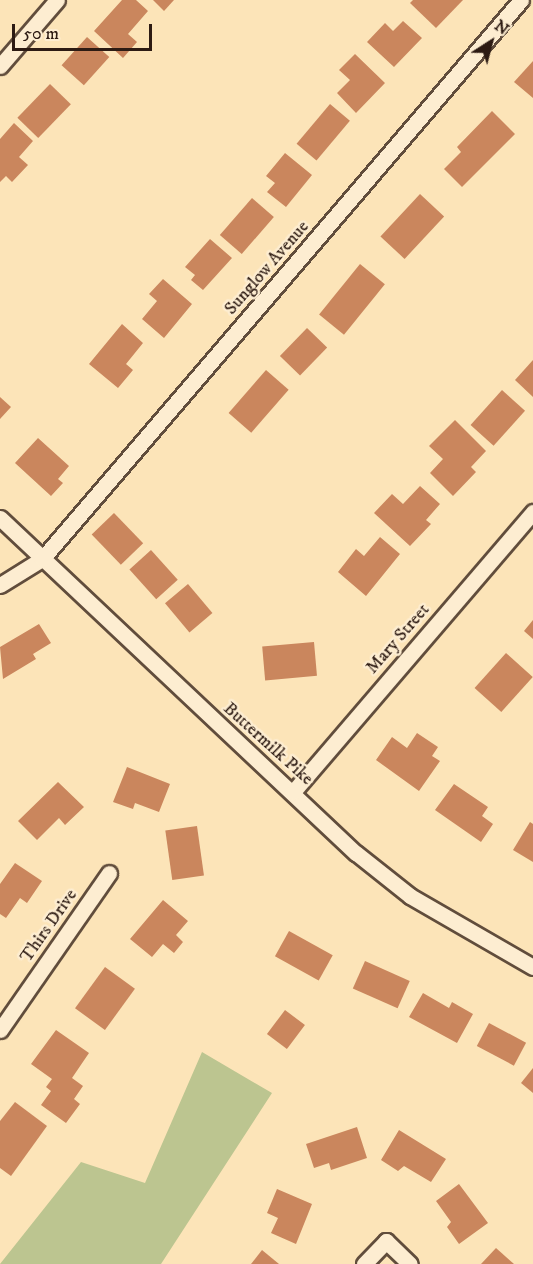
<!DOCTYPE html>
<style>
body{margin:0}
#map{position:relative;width:533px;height:1264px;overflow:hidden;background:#fce4b8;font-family:"IM FELL DW Pica",serif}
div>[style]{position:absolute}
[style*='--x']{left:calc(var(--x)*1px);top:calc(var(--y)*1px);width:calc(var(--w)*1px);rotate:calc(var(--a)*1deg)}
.green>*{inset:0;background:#bcc590}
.building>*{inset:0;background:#ca865d;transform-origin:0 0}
.roads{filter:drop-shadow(2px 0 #614d3c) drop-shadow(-2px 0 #614d3c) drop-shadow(0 2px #614d3c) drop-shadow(0 -2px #614d3c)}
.street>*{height:15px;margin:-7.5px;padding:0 7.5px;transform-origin:7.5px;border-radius:7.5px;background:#fdedd1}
span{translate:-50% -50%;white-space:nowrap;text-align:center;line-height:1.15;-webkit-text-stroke:5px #fdedd1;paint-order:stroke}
.street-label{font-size:18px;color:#2d1b13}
.north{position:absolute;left:461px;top:12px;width:60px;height:60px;-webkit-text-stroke:4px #fdedd1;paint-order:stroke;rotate:36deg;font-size:16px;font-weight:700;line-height:24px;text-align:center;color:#2d1b13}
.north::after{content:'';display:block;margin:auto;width:21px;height:27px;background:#2d1b13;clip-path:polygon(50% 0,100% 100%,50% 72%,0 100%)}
.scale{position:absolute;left:12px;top:24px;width:140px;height:27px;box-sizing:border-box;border:3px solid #2d1b13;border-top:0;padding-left:8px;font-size:18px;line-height:21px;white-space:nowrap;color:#2d1b13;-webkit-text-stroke:4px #fdedd1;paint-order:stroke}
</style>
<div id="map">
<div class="green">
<i style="clip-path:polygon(202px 1052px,272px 1093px,161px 1264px,0 1264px,81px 1162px,145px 1183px)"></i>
</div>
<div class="building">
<i style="clip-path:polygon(122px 0,136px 0,148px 11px,128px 34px,137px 42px,123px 58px,94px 31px)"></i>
<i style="clip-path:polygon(153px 0,174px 0,164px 11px)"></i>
<i style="clip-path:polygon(413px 0,463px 0,436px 28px,410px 3px)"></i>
<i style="clip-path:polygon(403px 21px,422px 38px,394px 67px,367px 42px,385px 23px,393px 31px)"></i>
<i style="left:87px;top:37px;width:30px;height:38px;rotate:42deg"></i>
<i style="clip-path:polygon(355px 54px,385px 83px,356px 113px,337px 93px,350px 80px,339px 70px)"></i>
<i style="clip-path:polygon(533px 61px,533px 98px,514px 82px)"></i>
<i style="left:50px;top:84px;width:29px;height:47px;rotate:44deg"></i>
<i style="left:330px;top:104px;width:26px;height:52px;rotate:40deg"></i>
<i style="clip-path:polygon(492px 111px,515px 134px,462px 187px,444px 169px,461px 152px,457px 147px)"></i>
<i style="clip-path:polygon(14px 123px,33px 141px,19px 157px,28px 165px,12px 182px,6px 176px,0 182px,0 139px)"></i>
<i style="clip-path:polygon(285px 153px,312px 175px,286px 207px,267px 192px,275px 183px,266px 176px)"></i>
<i style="left:420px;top:194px;width:33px;height:58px;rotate:43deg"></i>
<i style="left:252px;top:198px;width:29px;height:49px;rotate:41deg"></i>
<i style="clip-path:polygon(210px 239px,232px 258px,203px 290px,191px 280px,195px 275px,185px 267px)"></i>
<i style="left:360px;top:264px;width:32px;height:65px;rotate:39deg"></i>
<i style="clip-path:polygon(163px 279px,192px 304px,164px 338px,142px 319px,157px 301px,149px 294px)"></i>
<i style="clip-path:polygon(122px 324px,143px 343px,126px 364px,133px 370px,118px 388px,89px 364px)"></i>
<i style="left:307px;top:328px;width:28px;height:39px;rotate:44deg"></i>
<i style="clip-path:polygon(533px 360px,533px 397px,515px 380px)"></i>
<i style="left:266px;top:370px;width:30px;height:57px;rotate:41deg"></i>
<i style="left:502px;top:390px;width:31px;height:47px;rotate:42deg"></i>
<i style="clip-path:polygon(0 397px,11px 407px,0 419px)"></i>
<i style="clip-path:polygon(455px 420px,486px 451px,471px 467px,476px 472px,453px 496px,430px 473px,443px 459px,429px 446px)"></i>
<i style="clip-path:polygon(38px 438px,69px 466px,58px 479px,63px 483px,51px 496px,15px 463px)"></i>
<i style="clip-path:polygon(420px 486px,440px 504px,426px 520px,431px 524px,410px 546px,374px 513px,392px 494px,403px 504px)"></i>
<i style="left:114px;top:513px;width:42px;height:31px;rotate:46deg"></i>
<i style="clip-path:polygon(380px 537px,400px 554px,366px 596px,338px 572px,356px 549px,364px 556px)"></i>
<i style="left:151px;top:550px;width:40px;height:29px;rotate:48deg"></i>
<i style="left:188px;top:584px;width:38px;height:30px;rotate:50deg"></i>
<i style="clip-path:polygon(533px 620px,533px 639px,524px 631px)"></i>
<i style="clip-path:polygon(39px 624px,51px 643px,33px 654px,36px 659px,3px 679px,0 647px)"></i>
<i style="left:314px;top:642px;width:34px;height:52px;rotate:85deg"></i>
<i style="left:506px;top:653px;width:36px;height:47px;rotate:42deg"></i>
<i style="clip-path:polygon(417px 733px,438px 747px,432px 756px,440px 761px,419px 791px,376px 760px,392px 737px,407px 748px)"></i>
<i style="clip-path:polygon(127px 767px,170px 784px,159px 812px,135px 803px,133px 809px,113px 802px)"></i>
<i style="clip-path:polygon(58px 782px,84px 807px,65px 825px,59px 818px,37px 840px,18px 821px)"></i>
<i style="clip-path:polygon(454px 784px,488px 807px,482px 816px,493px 824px,481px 842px,435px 810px)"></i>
<i style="clip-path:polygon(530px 822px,533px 824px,533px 862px,513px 850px)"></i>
<i style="left:197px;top:826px;width:50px;height:32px;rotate:82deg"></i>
<i style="clip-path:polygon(15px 863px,42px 881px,27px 903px,20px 898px,6px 918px,0 914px,0 884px)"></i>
<i style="clip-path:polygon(163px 900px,188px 921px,176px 935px,183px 942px,174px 953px,163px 944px,152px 957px,130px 939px)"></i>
<i style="left:289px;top:931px;width:50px;height:29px;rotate:29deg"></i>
<i style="left:365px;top:961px;width:49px;height:30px;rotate:24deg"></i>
<i style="left:105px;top:967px;width:37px;height:51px;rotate:36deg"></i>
<i style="clip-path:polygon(423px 993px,449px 1008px,452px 1002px,473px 1014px,457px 1043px,409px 1017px)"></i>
<i style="left:285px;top:1010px;width:25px;height:30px;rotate:37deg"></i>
<i style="left:489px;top:1023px;width:42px;height:26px;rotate:28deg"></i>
<i style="clip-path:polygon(56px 1030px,89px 1053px,72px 1078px,83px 1086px,74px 1099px,80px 1104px,66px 1123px,41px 1105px,51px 1091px,46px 1087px,52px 1079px,31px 1064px)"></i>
<i style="clip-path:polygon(533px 1068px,533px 1093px,521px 1083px)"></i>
<i style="clip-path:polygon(15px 1102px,47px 1126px,11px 1176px,0 1168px,0 1121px)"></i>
<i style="clip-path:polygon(357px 1127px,367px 1158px,331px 1170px,329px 1163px,314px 1168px,306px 1144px)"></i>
<i style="clip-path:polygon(399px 1130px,446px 1159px,431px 1182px,404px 1166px,398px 1171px,381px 1160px)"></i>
<i style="clip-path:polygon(459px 1184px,488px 1223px,459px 1244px,447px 1227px,451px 1222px,436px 1201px)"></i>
<i style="clip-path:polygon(277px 1189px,312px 1204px,296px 1244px,271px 1233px,278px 1218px,267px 1213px)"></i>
<i style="clip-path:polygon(496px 1248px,514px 1264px,481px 1264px)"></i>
<i style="clip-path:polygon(262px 1250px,279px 1264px,251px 1264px)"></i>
</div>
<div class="roads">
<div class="street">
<i style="--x:0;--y:66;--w:87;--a:-49.2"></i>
<i style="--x:0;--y:518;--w:489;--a:43.3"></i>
<i style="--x:356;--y:853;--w:69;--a:38.5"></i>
<i style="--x:410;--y:896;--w:142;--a:30"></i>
<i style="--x:0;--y:585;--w:49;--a:-31.8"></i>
<i style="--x:42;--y:559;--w:736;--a:-49.41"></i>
<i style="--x:293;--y:792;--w:369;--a:-49.4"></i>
<i style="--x:0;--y:1030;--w:191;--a:-55.2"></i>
<i style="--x:364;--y:1264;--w:32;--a:-46"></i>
<i style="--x:386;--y:1241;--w:33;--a:44"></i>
</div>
</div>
<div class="street-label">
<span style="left:267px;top:268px;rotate:-49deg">Sunglow Avenue</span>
<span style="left:398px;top:639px;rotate:-49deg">Mary Street</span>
<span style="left:268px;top:744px;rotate:42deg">Buttermilk Pike</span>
<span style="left:49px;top:926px;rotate:-55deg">Thirs Drive</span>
</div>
<div class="north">N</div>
<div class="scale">50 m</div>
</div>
